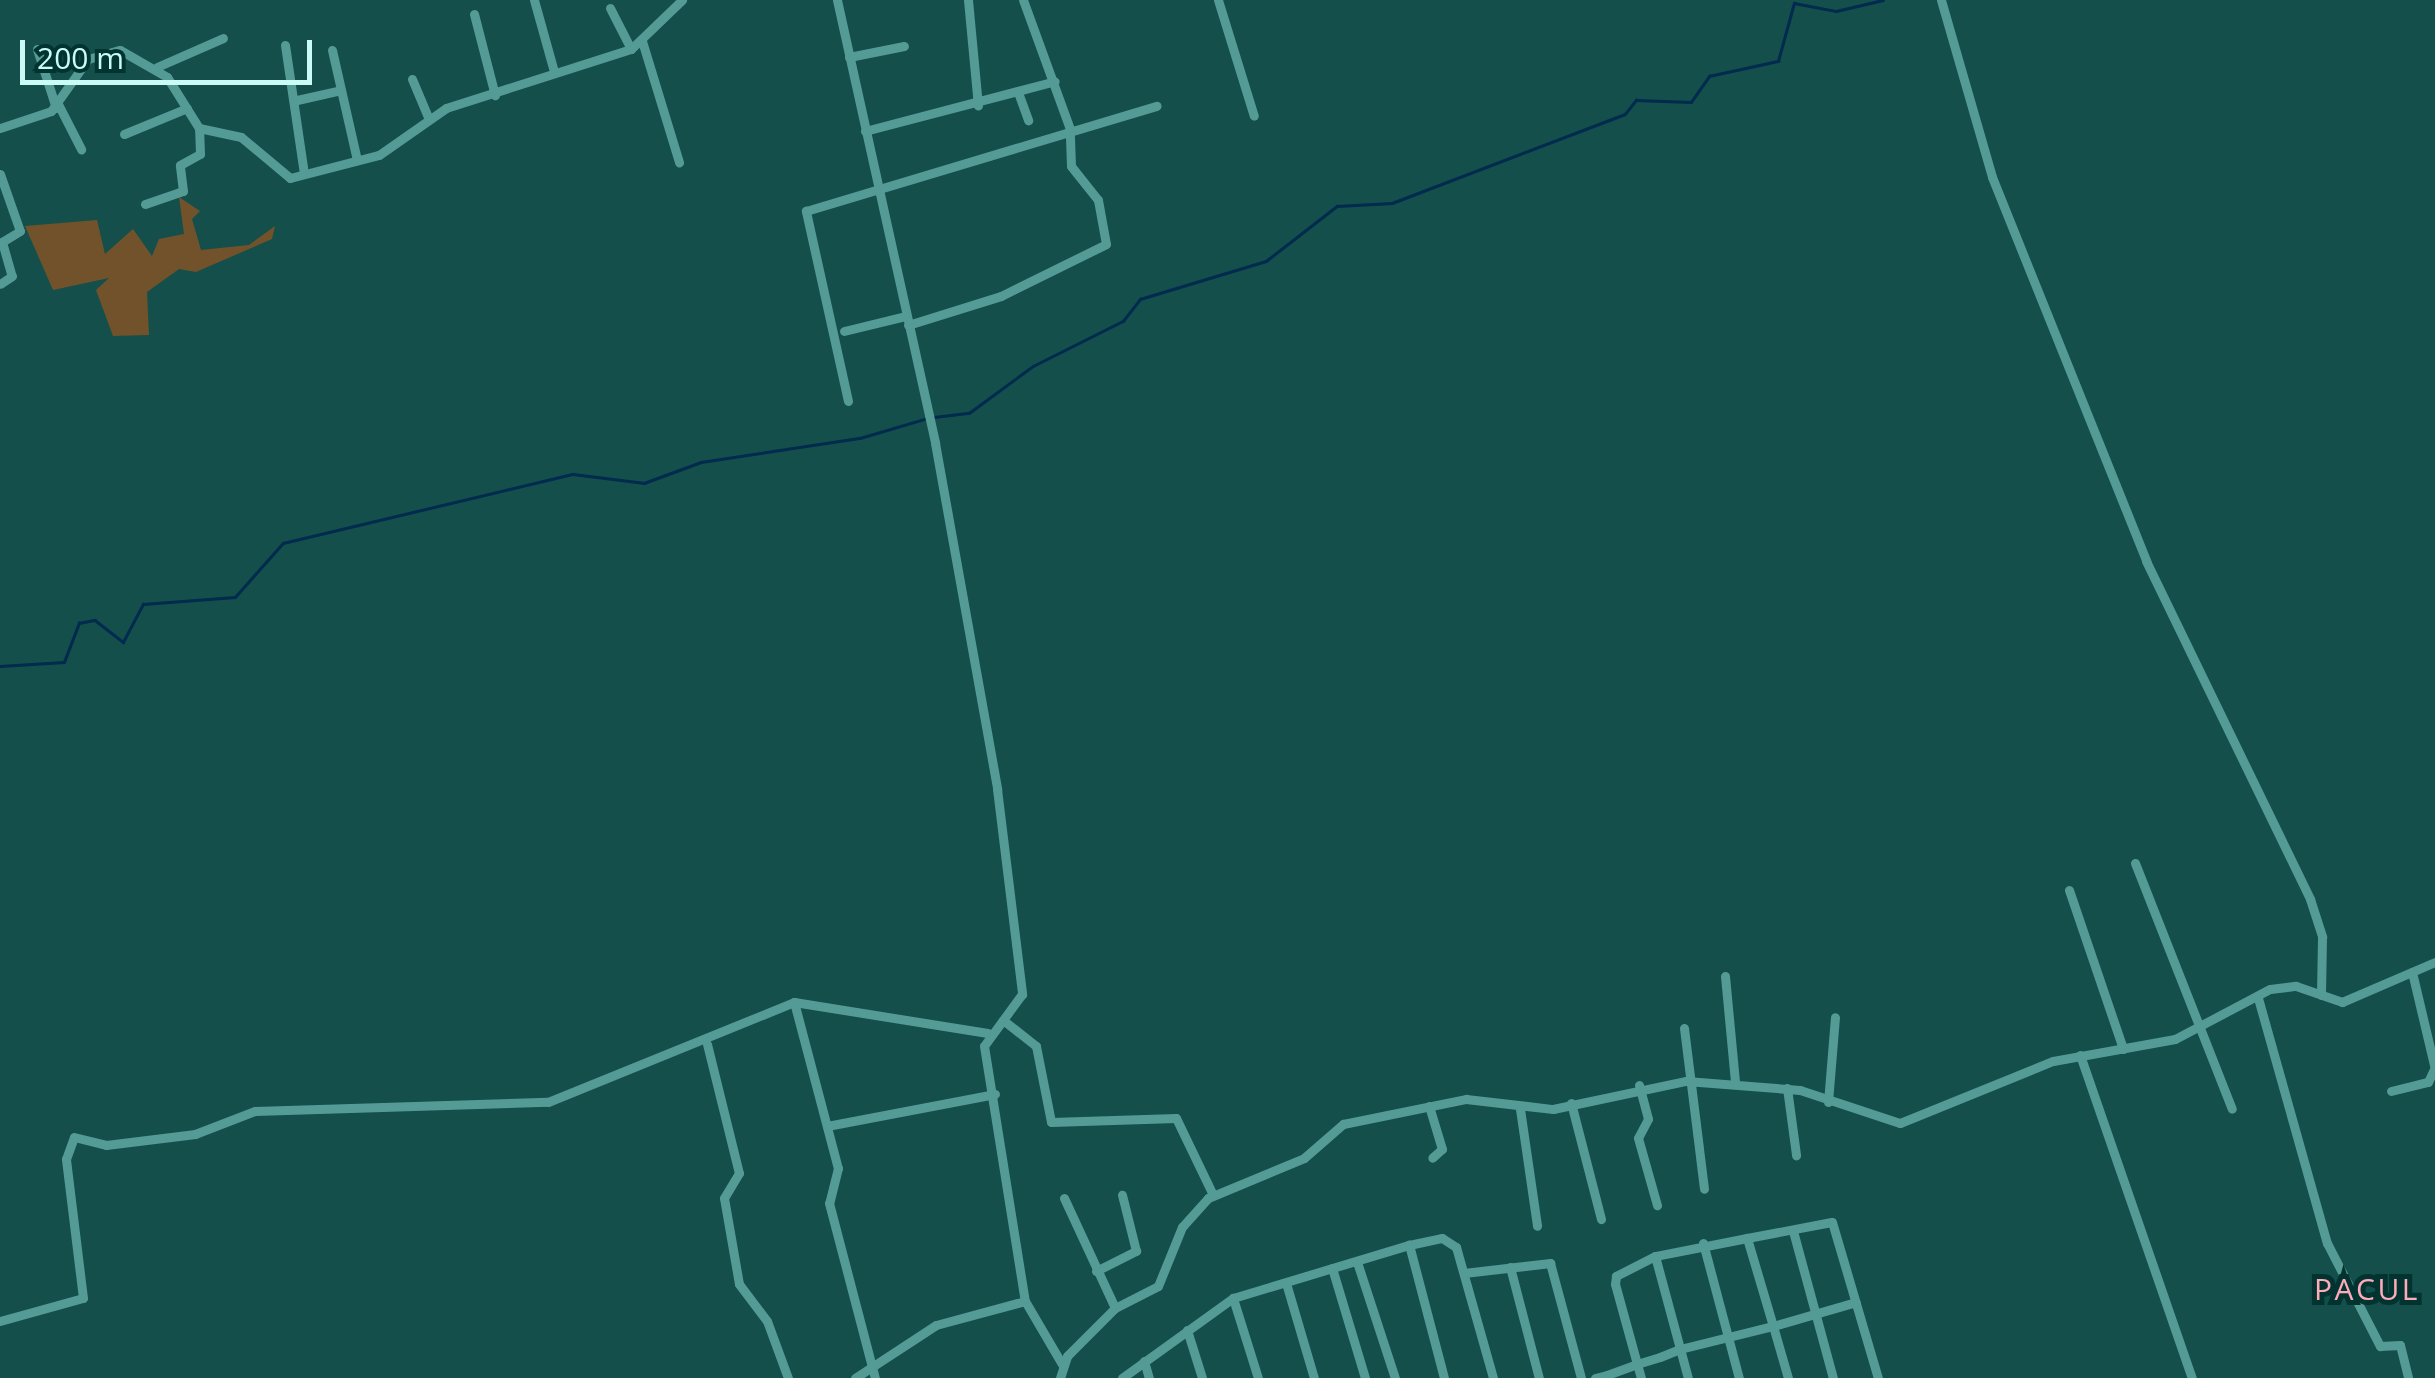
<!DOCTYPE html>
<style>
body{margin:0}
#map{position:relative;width:2435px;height:1378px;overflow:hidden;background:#144f4b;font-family:"Open Sans",sans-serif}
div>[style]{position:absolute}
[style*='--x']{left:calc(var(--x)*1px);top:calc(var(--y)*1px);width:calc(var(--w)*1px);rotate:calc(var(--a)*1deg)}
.green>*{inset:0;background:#72522b}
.stream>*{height:2.5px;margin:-1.25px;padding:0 1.25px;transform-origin:1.25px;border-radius:1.25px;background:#002a4e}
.street>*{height:9px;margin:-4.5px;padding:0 4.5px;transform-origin:4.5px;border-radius:4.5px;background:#549b96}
span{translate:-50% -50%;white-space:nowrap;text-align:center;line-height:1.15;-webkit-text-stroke:10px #013330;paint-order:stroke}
.quarter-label{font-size:30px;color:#ffabb8;letter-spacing:2.5px}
.scale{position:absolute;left:20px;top:40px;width:292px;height:45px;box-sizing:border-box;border:5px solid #cbfbf6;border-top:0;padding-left:12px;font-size:30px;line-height:35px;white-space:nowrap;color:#cbfbf6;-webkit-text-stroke:8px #013330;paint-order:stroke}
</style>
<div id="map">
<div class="green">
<i style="clip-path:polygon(179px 197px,200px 211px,192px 219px,201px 250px,249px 245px,275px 226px,272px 239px,196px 272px,179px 269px,147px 292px,149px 335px,113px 336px,96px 290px,109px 278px,53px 290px,25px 226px,97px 220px,105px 254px,133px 229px,152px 256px,159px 239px,184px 234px)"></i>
</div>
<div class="stream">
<i style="--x:934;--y:417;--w:35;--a:-7"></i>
<i style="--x:969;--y:413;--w:79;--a:-36.3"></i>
<i style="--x:1033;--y:366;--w:101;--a:-26.6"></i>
<i style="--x:1123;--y:321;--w:28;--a:-52"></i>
<i style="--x:1140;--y:299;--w:132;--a:-16.8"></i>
<i style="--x:1266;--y:261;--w:90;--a:-37.8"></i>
<i style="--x:1337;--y:206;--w:55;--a:-3.1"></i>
<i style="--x:1392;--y:203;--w:249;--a:-20.9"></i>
<i style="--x:1625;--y:114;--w:18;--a:-52"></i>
<i style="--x:1636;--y:100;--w:55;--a:2.1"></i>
<i style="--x:1691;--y:102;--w:32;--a:-55"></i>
<i style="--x:1709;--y:76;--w:71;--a:-12.3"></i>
<i style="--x:1778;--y:61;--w:60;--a:-74.6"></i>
<i style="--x:1794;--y:3;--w:43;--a:10.8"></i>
<i style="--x:1836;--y:11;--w:48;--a:-13.2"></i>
<i style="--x:0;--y:666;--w:64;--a:-3.6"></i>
<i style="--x:64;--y:662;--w:42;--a:-69"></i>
<i style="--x:79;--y:623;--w:16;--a:-11"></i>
<i style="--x:95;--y:620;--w:36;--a:38"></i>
<i style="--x:123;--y:642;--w:43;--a:-62.2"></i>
<i style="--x:143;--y:604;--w:92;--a:-4.4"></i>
<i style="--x:235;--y:597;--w:72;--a:-48.4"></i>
<i style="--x:283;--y:543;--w:298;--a:-13.4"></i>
<i style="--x:573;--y:474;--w:72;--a:7.2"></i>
<i style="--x:644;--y:483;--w:61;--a:-20.2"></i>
<i style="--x:701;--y:462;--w:161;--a:-8.6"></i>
<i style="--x:860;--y:438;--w:67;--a:-16.5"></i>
</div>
<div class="street">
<i style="--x:534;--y:0;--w:71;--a:74.4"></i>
<i style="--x:837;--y:0;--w:454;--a:77.5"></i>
<i style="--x:935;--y:443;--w:352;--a:79.8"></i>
<i style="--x:997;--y:789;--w:207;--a:83"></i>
<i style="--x:1022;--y:994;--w:64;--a:126.2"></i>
<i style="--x:984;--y:1046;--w:258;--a:80.9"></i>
<i style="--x:1025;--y:1301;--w:73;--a:59.6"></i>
<i style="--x:968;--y:0;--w:106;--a:84.6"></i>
<i style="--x:1218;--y:0;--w:121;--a:72.8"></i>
<i style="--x:1941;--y:0;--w:184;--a:73.9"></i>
<i style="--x:1992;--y:177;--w:414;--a:68.1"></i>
<i style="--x:2146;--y:561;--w:376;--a:64.1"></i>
<i style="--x:2310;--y:899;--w:40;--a:72"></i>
<i style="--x:2322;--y:937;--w:58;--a:91"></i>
<i style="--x:610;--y:8;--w:46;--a:62.9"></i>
<i style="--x:474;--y:14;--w:84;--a:75.5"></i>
<i style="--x:642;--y:41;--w:127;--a:73"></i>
<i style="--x:285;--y:45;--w:130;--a:81.6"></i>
<i style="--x:37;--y:49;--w:62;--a:72.1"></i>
<i style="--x:332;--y:50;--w:113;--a:77.2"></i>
<i style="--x:849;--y:57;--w:56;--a:-11.3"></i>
<i style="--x:157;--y:67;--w:72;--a:-23.7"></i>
<i style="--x:412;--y:79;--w:41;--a:67.2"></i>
<i style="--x:1019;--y:95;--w:27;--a:70"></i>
<i style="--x:297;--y:100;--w:45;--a:-12.8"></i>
<i style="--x:58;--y:104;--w:51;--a:62.9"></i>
<i style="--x:0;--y:128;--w:54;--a:-18.4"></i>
<i style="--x:51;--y:111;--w:64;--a:-54.6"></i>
<i style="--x:88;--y:59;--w:33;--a:-16"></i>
<i style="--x:120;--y:50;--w:54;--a:29.9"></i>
<i style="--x:167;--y:77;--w:60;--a:57.9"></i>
<i style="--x:199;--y:128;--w:43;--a:12.1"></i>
<i style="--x:241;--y:137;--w:64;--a:39.9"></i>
<i style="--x:290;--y:178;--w:92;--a:-14.5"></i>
<i style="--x:379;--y:155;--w:82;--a:-35"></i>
<i style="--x:446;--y:108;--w:194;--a:-17.7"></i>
<i style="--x:631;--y:49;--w:71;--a:-43.9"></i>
<i style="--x:865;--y:131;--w:196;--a:-14.7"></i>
<i style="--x:124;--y:134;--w:68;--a:-22.4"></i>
<i style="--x:0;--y:174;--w:60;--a:70.7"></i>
<i style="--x:20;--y:231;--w:21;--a:149"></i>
<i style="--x:2;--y:242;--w:35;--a:74"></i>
<i style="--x:12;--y:276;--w:14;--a:146"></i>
<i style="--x:145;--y:204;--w:40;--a:-18.9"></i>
<i style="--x:183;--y:191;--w:26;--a:-97"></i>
<i style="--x:180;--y:165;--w:23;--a:-29"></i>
<i style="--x:200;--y:154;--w:26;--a:-92"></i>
<i style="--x:908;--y:325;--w:97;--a:-17.3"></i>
<i style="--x:1001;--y:296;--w:117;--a:-26.3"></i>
<i style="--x:1106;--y:244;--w:45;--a:-100.3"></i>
<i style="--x:1098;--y:200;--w:43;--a:-128.5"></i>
<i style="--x:1071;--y:166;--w:37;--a:-92"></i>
<i style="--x:1070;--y:129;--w:137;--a:-110"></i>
<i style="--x:844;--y:331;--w:64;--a:-13.6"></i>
<i style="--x:848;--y:401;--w:195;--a:-102.5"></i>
<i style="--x:806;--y:211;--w:366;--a:-16.7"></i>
<i style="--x:2135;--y:863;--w:264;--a:68.5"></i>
<i style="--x:2069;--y:890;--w:168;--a:71.2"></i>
<i style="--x:2412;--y:972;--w:100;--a:76.7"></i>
<i style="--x:1725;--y:976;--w:106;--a:84.6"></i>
<i style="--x:2258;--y:998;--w:255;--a:74.3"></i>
<i style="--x:2327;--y:1243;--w:116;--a:62.8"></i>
<i style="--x:2380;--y:1346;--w:20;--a:-3"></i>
<i style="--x:2400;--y:1345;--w:34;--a:76"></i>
<i style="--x:794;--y:1002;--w:172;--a:75.2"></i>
<i style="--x:838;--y:1168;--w:36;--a:104"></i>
<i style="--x:829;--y:1203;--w:181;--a:75.3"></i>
<i style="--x:1003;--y:1020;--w:42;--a:38.2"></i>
<i style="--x:1036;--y:1046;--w:77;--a:78.8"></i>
<i style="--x:1051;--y:1122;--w:125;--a:-1.8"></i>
<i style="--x:1176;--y:1118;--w:85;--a:64.3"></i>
<i style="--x:1684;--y:1028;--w:162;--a:82.9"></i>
<i style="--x:707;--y:1044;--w:133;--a:76.1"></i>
<i style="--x:739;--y:1173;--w:29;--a:121"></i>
<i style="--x:724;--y:1198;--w:87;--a:80.1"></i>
<i style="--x:739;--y:1284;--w:46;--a:52.9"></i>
<i style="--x:767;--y:1321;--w:61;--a:69.8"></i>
<i style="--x:2080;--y:1055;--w:342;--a:70.9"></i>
<i style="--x:1639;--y:1085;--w:35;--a:75"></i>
<i style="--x:1648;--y:1119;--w:21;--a:118"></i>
<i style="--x:1638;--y:1138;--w:70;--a:74.2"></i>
<i style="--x:1787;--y:1088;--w:68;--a:82.3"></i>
<i style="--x:2391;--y:1091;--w:38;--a:-14"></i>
<i style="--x:2428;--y:1082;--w:14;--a:-65"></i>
<i style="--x:1828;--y:1102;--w:85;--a:-85.3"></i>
<i style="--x:1571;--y:1103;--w:120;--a:75.5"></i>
<i style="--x:1429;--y:1106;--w:45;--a:73.2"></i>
<i style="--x:1442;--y:1149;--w:13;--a:138"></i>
<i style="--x:1520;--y:1109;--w:118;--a:81.7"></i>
<i style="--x:827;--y:1126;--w:171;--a:-10.8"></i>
<i style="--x:1064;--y:1198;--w:121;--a:65.1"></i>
<i style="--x:1793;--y:1231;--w:152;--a:74.8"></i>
<i style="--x:1747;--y:1238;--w:86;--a:-10.7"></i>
<i style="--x:1832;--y:1222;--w:163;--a:73.6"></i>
<i style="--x:1703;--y:1243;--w:140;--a:75.1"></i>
<i style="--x:1655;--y:1256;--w:126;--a:74.9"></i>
<i style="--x:1357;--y:1262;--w:122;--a:71.9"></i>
<i style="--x:1510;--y:1267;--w:115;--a:75.4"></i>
<i style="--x:1332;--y:1268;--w:115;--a:73.3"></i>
<i style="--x:1096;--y:1271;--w:45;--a:-26.6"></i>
<i style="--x:1136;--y:1251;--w:58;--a:-104"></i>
<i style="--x:1464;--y:1273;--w:87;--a:-6.6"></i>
<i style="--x:1550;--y:1263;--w:119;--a:74.9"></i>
<i style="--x:1286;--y:1283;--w:99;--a:73.6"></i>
<i style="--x:0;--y:1321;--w:86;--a:-15.5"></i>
<i style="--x:83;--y:1298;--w:140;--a:-97"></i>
<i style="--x:66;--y:1159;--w:23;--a:-70"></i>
<i style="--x:74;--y:1137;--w:33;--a:14"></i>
<i style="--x:106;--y:1145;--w:90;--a:-7"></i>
<i style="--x:195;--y:1134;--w:64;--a:-21"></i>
<i style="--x:255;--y:1111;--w:293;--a:-1.8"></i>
<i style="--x:548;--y:1102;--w:266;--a:-22.1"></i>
<i style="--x:794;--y:1002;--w:196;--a:9.1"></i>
<i style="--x:1187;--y:1330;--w:50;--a:72.6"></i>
<i style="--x:1144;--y:1361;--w:18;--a:74"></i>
<i style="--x:855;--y:1378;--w:97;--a:-33.2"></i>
<i style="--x:936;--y:1325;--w:92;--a:-15.1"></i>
<i style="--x:1060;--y:1378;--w:23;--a:-72"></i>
<i style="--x:1067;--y:1356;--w:68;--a:-45"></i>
<i style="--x:1115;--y:1308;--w:48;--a:-27.1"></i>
<i style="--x:1158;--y:1286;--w:64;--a:-67.9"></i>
<i style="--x:1182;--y:1227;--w:39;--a:-48"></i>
<i style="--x:1208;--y:1198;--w:104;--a:-22.6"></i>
<i style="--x:1304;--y:1158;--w:52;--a:-41.1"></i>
<i style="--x:1343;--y:1124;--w:126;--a:-11.5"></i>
<i style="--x:1466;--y:1099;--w:88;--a:6.6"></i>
<i style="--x:1553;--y:1109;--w:136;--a:-11.9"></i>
<i style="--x:1686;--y:1081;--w:114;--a:4.5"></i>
<i style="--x:1800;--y:1090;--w:105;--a:18.3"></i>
<i style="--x:1900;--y:1123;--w:165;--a:-22.1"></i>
<i style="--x:2053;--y:1061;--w:124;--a:-10.2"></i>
<i style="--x:2175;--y:1039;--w:107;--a:-27.8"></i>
<i style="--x:2270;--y:989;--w:26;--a:-7"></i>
<i style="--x:2296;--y:986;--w:49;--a:19.2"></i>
<i style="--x:2342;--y:1002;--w:101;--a:-23.3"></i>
<i style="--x:1122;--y:1378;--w:137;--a:-35.8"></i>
<i style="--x:1258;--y:1378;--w:84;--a:-107.4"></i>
<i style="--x:1233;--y:1298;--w:184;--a:-16.8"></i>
<i style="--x:1444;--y:1378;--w:138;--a:-104.7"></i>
<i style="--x:1409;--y:1245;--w:34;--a:-12"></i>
<i style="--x:1442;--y:1238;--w:17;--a:33"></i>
<i style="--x:1456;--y:1247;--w:136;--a:74.2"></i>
<i style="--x:1595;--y:1378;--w:12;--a:-14"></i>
<i style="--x:1607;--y:1375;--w:32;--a:-20"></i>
<i style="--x:1637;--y:1364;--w:24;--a:-17"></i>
<i style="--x:1660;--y:1357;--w:22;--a:-22"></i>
<i style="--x:1680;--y:1349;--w:96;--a:-13.9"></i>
<i style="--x:1773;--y:1326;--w:92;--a:-106.5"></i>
<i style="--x:1747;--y:1238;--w:94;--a:168.9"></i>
<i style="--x:1655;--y:1256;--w:44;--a:152.9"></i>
<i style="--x:1616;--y:1276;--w:8;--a:97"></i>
<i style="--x:1615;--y:1284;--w:83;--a:74.6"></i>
<i style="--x:1637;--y:1364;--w:15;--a:74"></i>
<i style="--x:1788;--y:1378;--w:54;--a:-106.1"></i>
<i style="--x:1773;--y:1326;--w:86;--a:-16.1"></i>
</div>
<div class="quarter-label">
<span style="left:2367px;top:1289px">PACUL</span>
</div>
<div class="scale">200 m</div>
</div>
